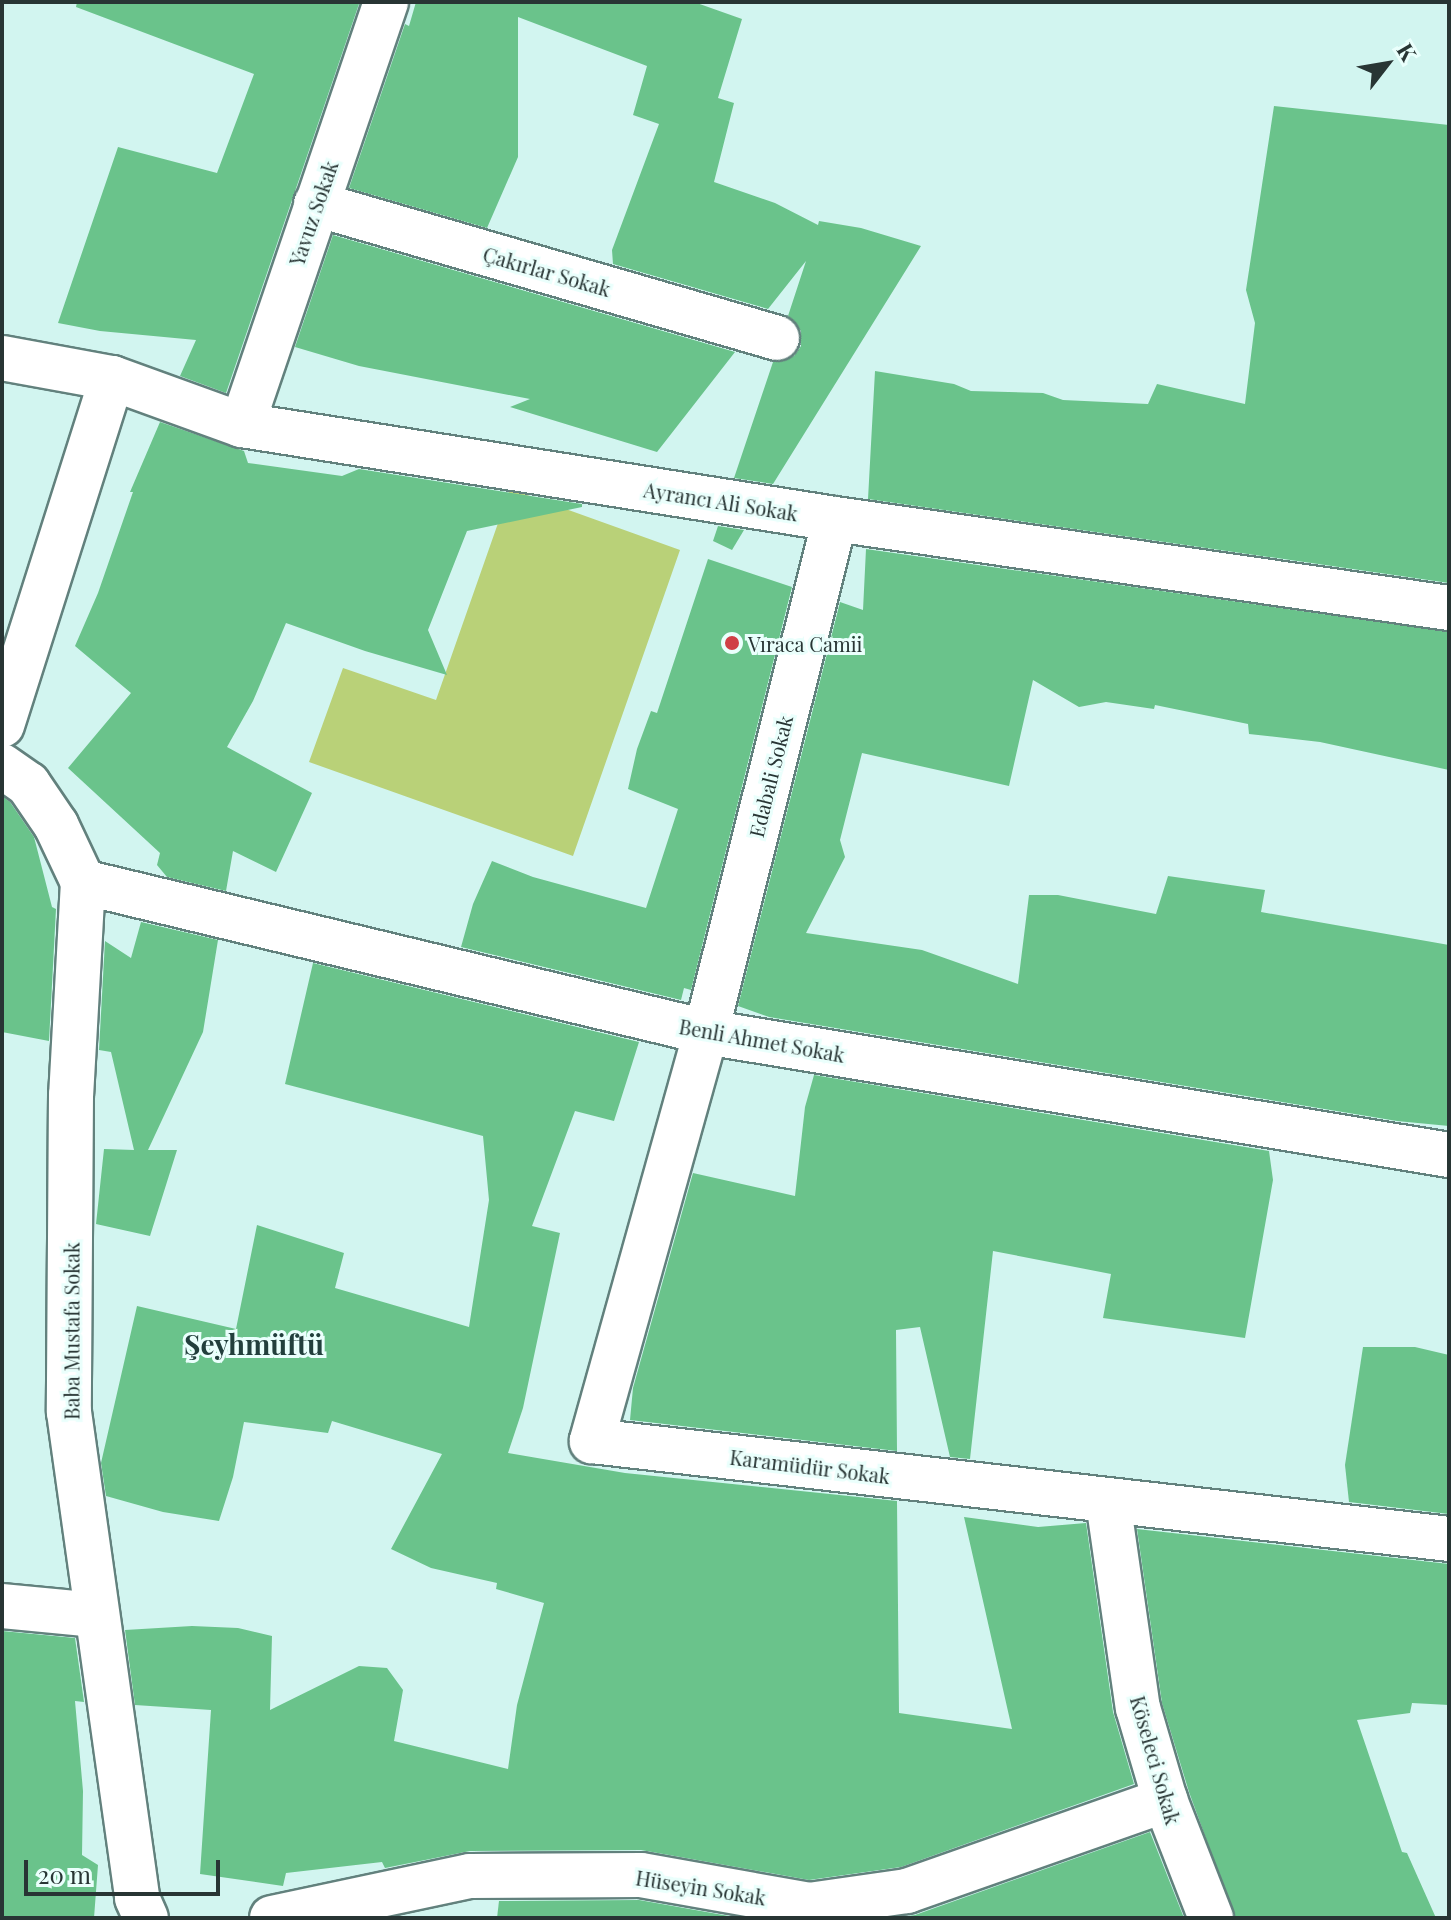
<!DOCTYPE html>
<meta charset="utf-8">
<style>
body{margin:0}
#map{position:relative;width:1451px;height:1920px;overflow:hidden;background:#d2f5f0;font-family:"Playfair Display",serif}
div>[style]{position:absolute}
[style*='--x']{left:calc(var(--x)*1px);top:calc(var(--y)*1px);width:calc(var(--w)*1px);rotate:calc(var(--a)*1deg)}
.green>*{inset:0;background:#b9d178}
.building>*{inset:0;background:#6ac38b}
.roads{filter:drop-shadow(2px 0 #62817d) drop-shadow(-2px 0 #62817d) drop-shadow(0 2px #62817d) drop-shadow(0 -2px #62817d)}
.street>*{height:44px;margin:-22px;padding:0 22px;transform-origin:22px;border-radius:22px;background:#fff}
.dots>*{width:22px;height:22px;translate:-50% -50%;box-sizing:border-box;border:4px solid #eafffc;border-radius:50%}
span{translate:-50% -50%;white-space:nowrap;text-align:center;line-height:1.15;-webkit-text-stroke:6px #eafffc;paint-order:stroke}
.street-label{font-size:20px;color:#283534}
.poi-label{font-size:20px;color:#283534}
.left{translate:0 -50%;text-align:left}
.district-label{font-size:28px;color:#223f3c;font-weight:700}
.frame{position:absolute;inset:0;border:4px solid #283534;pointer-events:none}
.north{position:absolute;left:1347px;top:24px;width:80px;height:80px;-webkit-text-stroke:6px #eafffc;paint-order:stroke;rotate:59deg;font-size:22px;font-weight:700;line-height:32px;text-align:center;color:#283534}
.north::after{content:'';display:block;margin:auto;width:28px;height:36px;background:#283534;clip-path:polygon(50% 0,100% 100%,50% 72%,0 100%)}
.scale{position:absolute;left:24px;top:1860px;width:196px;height:36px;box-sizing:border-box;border:4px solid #283534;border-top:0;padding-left:10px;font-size:24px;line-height:28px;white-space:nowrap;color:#283534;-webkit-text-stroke:6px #eafffc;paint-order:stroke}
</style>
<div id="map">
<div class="green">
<i style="clip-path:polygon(510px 489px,680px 550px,573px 856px,309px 762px,343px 668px,436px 700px)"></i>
</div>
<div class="building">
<i style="clip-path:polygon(77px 2px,359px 4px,226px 393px,180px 376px,196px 340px,100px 331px,58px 323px,118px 147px,217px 173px,254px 74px,76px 7px)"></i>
<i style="clip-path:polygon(416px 2px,694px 2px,742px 19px,718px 98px,734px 103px,714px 182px,775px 203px,818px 225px,819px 221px,861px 228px,921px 246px,773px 484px,734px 478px,773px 362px,794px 356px,801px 346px,801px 331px,788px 316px,806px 261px,768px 309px,613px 264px,612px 250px,659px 124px,633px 115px,647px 66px,518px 17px,518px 157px,487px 228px,349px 188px,405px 24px,409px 26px)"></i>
<i style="clip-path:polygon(1274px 106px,1449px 125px,1449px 583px,868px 499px,875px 371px,954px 384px,971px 391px,1043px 393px,1063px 400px,1148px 404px,1157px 384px,1245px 404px,1255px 323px,1246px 290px)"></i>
<i style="clip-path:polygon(333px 235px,735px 352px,657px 452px,510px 407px,530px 399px,359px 366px,295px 347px)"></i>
<i style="clip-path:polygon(160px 422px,244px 451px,248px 463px,342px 476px,359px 469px,582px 504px,582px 507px,467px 531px,428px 630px,447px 675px,365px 651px,286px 623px,253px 701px,227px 747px,312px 793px,276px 872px,233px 851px,226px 891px,167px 877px,157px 865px,160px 853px,68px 768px,131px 693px,75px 646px,98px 593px,133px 492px,130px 492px)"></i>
<i style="clip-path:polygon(718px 526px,744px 530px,732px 550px,713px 541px)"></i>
<i style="clip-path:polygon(866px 549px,1449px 632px,1449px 770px,1320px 742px,1249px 734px,1248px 724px,1155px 705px,1154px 709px,1106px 702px,1079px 707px,1033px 680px,1009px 786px,862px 753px,840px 840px,845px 857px,806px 933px,922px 950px,1018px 984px,1029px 895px,1058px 895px,1156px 914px,1168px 876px,1265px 890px,1261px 912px,1449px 945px,1449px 1126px,1397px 1121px,769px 1017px,738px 1006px,840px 602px,863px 610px)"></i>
<i style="clip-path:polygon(708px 559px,792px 587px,691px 990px,684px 988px,681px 1000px,461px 947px,473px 904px,492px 861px,533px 877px,646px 908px,678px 809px,628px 789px,637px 749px,651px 711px,657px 713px)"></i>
<i style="clip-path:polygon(2px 796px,10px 802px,34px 837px,52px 907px,56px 909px,49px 1041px,2px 1032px)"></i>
<i style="clip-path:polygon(141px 922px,218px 940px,203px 1032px,148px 1150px,177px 1150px,150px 1236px,96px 1224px,104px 1149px,134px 1150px,111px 1052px,99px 1050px,105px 941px,131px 958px)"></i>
<i style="clip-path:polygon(313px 963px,639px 1042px,614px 1121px,575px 1111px,532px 1226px,560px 1233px,523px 1408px,508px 1453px,625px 1473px,897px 1501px,899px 1713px,1012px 1729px,964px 1517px,1038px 1527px,1086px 1523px,1113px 1712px,1134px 1784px,901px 1867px,809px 1880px,641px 1850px,470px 1851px,385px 1868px,382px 1862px,286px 1873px,283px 1886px,200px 1874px,211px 1710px,135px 1705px,125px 1630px,192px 1626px,238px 1628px,272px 1636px,270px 1710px,359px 1666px,387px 1668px,403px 1690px,394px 1741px,508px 1769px,517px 1705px,544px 1603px,496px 1589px,497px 1583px,431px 1568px,391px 1549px,442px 1454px,332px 1421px,328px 1433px,244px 1422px,233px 1477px,219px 1521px,163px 1512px,106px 1496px,101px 1463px,137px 1306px,236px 1329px,257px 1225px,344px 1253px,335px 1288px,469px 1327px,489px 1200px,483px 1136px,285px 1084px)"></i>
<i style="clip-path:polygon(814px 1075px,1269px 1151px,1273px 1180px,1245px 1338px,1103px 1318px,1111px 1274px,993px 1251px,970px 1459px,950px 1457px,920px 1327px,896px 1330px,897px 1451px,630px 1420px,633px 1388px,693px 1173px,795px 1196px,805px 1107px)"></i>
<i style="clip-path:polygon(1363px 1347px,1415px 1347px,1449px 1355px,1449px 1514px,1349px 1502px,1345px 1465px)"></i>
<i style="clip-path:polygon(1137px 1529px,1449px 1564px,1449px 1705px,1412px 1703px,1410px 1713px,1357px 1720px,1402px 1852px,1407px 1853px,1436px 1918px,1235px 1918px,1189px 1792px,1162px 1703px)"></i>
<i style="clip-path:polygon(2px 1631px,75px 1638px,84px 1702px,75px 1701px,83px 1791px,82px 1855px,98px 1865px,94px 1918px,2px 1918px)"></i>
<i style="clip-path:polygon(1150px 1832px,1184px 1918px,895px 1918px,915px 1915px)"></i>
<i style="clip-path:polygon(639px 1900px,740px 1918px,497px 1918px,499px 1901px)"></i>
</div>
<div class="roads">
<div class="street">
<i style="--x:316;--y:204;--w:480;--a:16.2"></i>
<i style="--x:2;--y:358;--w:112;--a:10.3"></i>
<i style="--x:112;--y:378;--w:138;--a:19.9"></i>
<i style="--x:242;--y:425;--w:600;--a:9.01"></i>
<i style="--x:835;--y:519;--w:620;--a:8.25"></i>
<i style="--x:242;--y:425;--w:447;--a:-71.2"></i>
<i style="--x:835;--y:519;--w:529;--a:104.12"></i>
<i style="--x:706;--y:1032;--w:425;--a:105.6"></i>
<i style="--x:592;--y:1441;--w:863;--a:6.52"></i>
<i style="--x:2;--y:725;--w:364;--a:-72.4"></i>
<i style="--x:2;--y:766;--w:32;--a:35"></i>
<i style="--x:28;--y:784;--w:50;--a:55.7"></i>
<i style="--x:56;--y:825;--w:63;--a:64.7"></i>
<i style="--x:83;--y:882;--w:213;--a:93.2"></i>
<i style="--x:71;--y:1095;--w:317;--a:90.4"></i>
<i style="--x:69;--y:1412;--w:491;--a:82"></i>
<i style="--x:137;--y:1898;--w:22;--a:66"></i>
<i style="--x:83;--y:882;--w:641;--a:13.54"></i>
<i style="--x:706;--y:1032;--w:753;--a:9.4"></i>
<i style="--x:1108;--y:1501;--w:209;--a:81.8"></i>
<i style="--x:1138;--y:1708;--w:96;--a:73.6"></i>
<i style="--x:1165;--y:1800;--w:127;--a:68.7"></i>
<i style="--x:2;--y:1606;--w:93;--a:5.5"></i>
<i style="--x:272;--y:1918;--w:202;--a:-12"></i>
<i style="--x:470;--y:1876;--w:171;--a:-0.3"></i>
<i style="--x:641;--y:1875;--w:171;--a:10.1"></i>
<i style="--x:809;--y:1905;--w:99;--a:-8.1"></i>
<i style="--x:907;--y:1891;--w:274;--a:-19.4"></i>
</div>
</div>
<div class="dots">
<i style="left:732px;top:643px;background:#d04046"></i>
</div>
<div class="street-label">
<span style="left:313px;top:213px;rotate:-71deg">Yavuz Sokak</span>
<span style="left:547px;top:271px;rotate:16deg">Çakırlar Sokak</span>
<span style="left:721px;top:501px;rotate:9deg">Ayrancı Ali Sokak</span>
<span style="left:770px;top:776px;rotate:-76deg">Edabali Sokak</span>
<span style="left:762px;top:1040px;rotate:10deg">Benli Ahmet Sokak</span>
<span style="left:71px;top:1331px;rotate:-90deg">Baba Mustafa Sokak</span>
<span style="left:810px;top:1466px;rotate:7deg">Karamüdür Sokak</span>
<span style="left:1156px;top:1760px;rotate:74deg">Köseleci Sokak</span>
<span style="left:701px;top:1887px;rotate:9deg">Hüseyin Sokak</span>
</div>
<div class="poi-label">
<span class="left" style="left:748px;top:643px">Vıraca Camii</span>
</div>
<div class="district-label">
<span style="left:254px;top:1344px">Şeyhmüftü</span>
</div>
<div class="frame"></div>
<div class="north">K</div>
<div class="scale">20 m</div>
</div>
